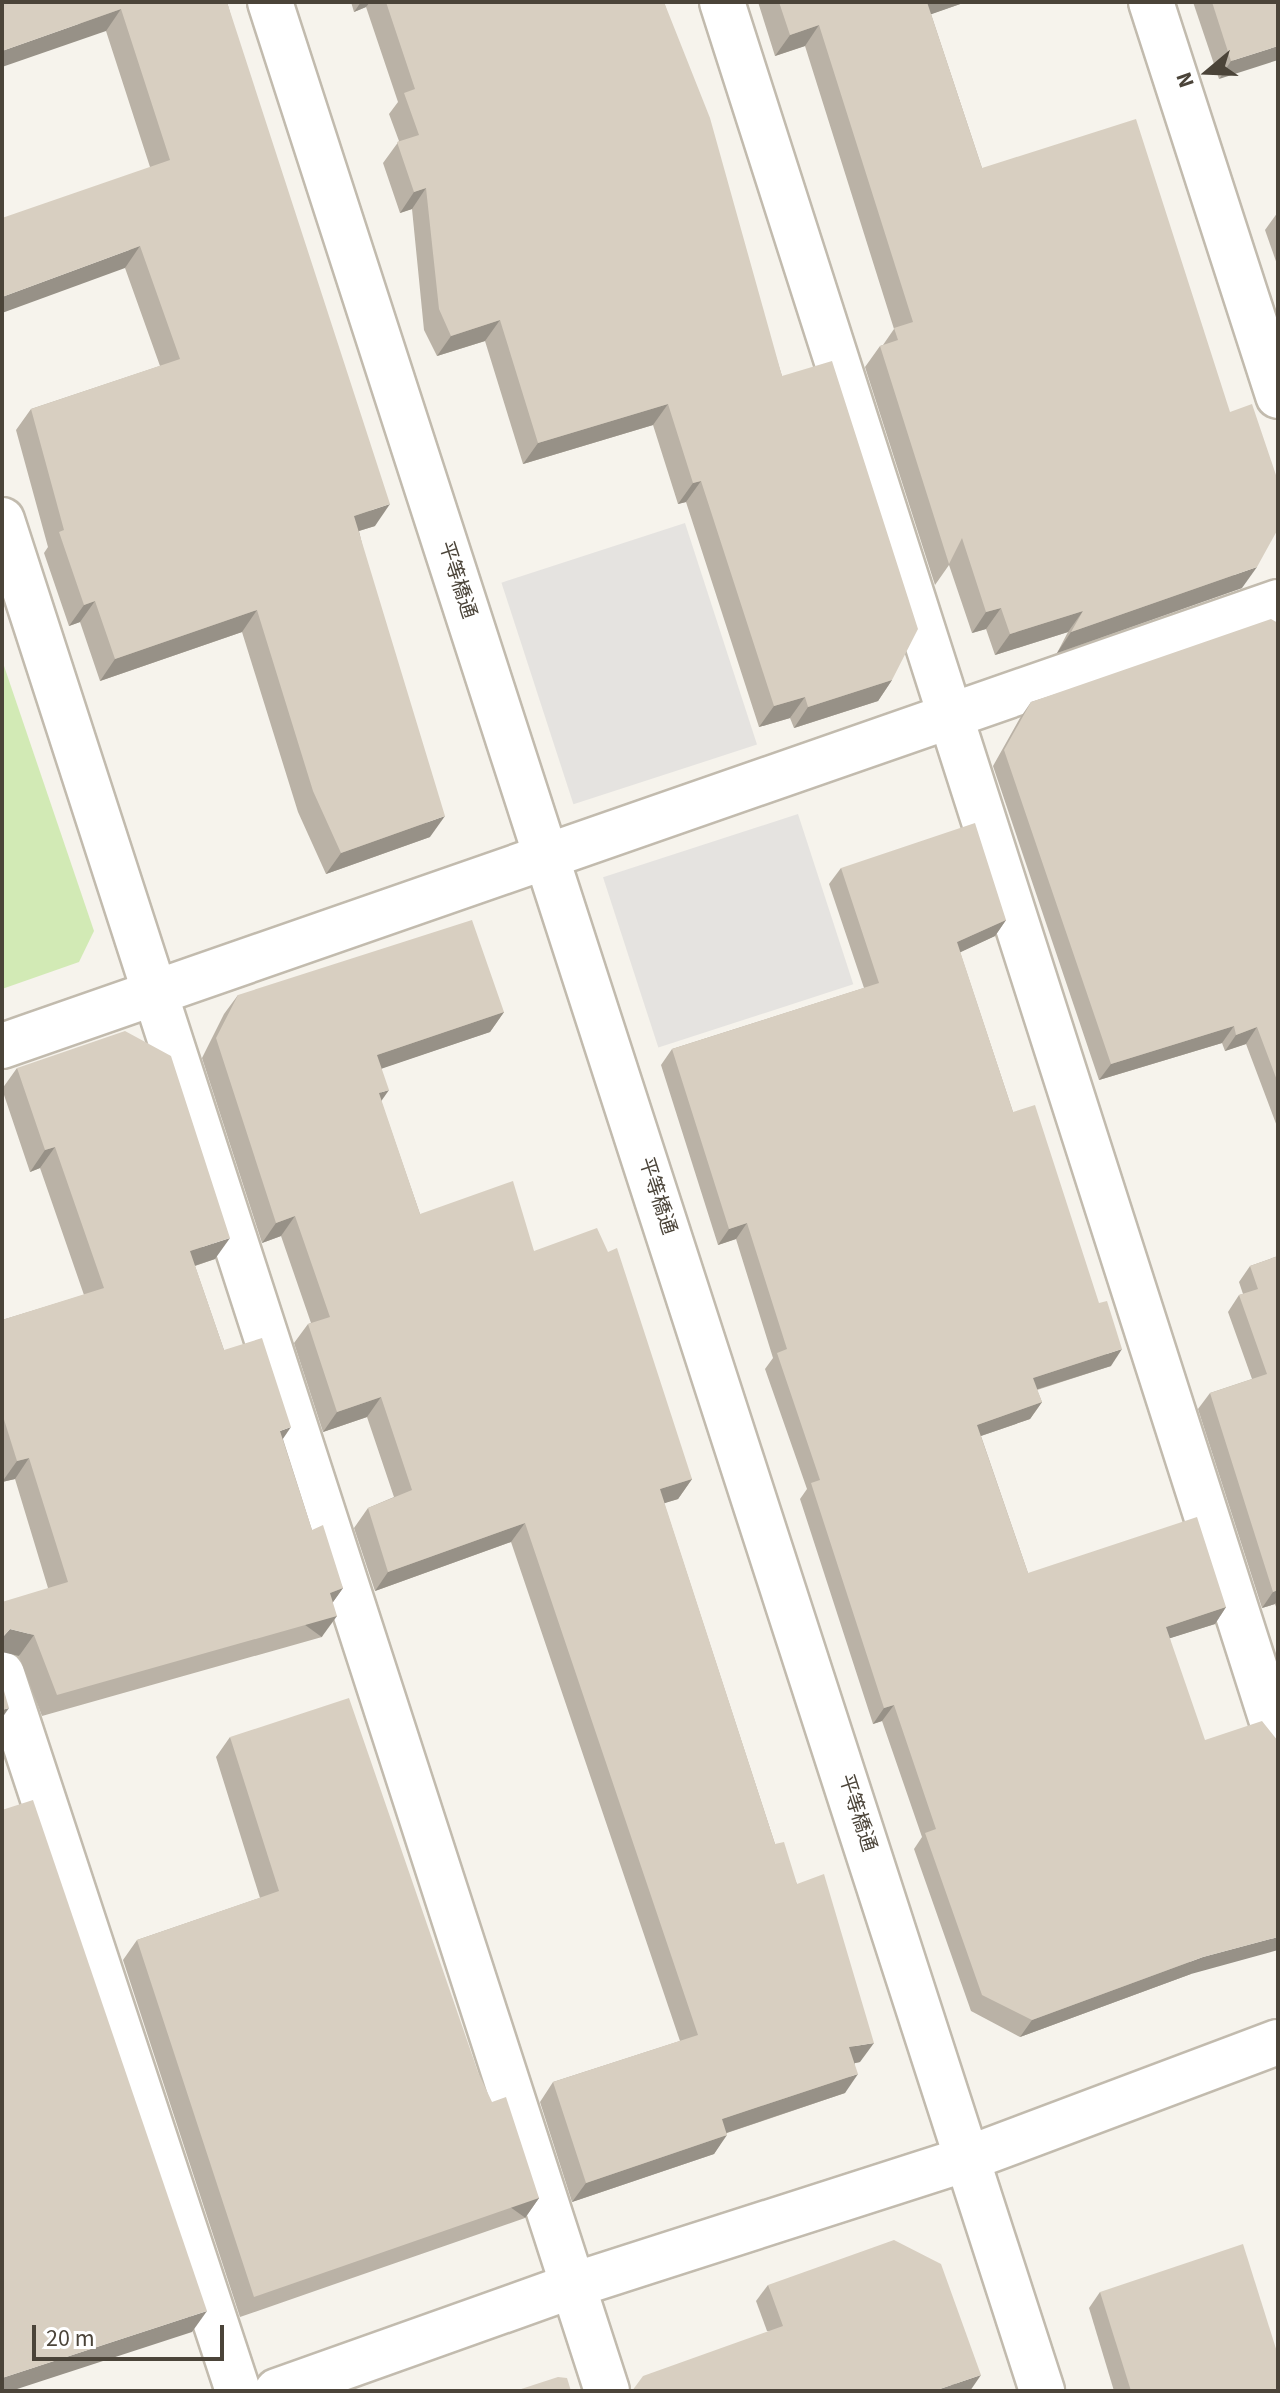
<!DOCTYPE html>
<meta charset="utf-8">
<style>
body{margin:0}
#map{position:relative;width:1280px;height:2393px;overflow:hidden;background:#f6f3ec;font-family:"Source Sans 3","Noto Sans JP",sans-serif}
div>[style]{position:absolute}
[style*='--x']{left:calc(var(--x)*1px);top:calc(var(--y)*1px);width:calc(var(--w)*1px);rotate:calc(var(--a)*1deg)}
.green>*{inset:0;background:#d2eab5}
.parking>*{inset:0;background:#e5e3e0;transform-origin:0 0}
.roads{filter:drop-shadow(2px 0 #c2bbae) drop-shadow(-2px 0 #c2bbae) drop-shadow(0 2px #c2bbae) drop-shadow(0 -2px #c2bbae)}
.minor>*{height:44px;margin:-22px;padding:0 22px;transform-origin:22px;border-radius:22px;background:#fff}
.wall>*{inset:0;background:#bab2a6}
.shaded-wall>*{inset:0;background:#979187;transform-origin:0 0}
.building>*{inset:0;background:#d8cfc1}
span{translate:-50% -50%;white-space:nowrap;text-align:center;line-height:1.15;-webkit-text-stroke:6px #fff;paint-order:stroke}
.street-label{font-size:20px;color:#4b4439}
.frame{position:absolute;inset:0;border:4px solid #4b4439;pointer-events:none}
.north{position:absolute;left:1168px;top:32px;width:80px;height:80px;-webkit-text-stroke:6px #fff;paint-order:stroke;rotate:251deg;font-size:22px;font-weight:700;line-height:32px;text-align:center;color:#4b4439}
.north::after{content:'';display:block;margin:auto;width:28px;height:36px;background:#4b4439;clip-path:polygon(50% 0,100% 100%,50% 72%,0 100%)}
.scale{position:absolute;left:32px;top:2325px;width:192px;height:36px;box-sizing:border-box;border:4px solid #4b4439;border-top:0;padding-left:10px;font-size:24px;line-height:28px;white-space:nowrap;color:#4b4439;-webkit-text-stroke:6px #fff;paint-order:stroke}
</style>
<div id="map">
<div class="green">
<i style="clip-path:polygon(2px 660px,94px 931px,79px 962px,2px 989px)"></i>
</div>
<div class="parking">
<i style="left:685px;top:523px;width:233px;height:193px;rotate:72deg"></i>
<i style="left:798px;top:814px;width:179px;height:205px;rotate:72deg"></i>
</div>
<div class="roads">
<div class="minor">
<i style="--x:270;--y:2;--w:2511;--a:72.09"></i>
<i style="--x:722;--y:2;--w:1825;--a:72.26"></i>
<i style="--x:1151;--y:2;--w:414;--a:72.1"></i>
<i style="--x:2;--y:520;--w:1966;--a:72.08"></i>
<i style="--x:2;--y:1046;--w:1351;--a:-19.19"></i>
<i style="--x:2;--y:1674;--w:755;--a:71.78"></i>
<i style="--x:277;--y:2391;--w:315;--a:-19.6"></i>
<i style="--x:574;--y:2285;--w:415;--a:-17.8"></i>
<i style="--x:969;--y:2158;--w:330;--a:-20.6"></i>
</div>
</div>
<div class="wall">
<i style="clip-path:polygon(2px 2px,227px 2px,375px 526px,359px 531px,430px 837px,326px 874px,298px 812px,242px 632px,100px 681px,80px 622px,69px 626px,44px 553px,48px 547px,16px 430px,31px 409px,160px 366px,125px 268px,150px 167px,106px 31px)"></i>
<i style="clip-path:polygon(351px 2px,664px 2px,782px 376px,892px 680px,878px 701px,794px 728px,790px 718px,759px 727px,686px 502px,678px 504px,653px 425px,523px 464px,485px 341px,437px 356px,424px 330px,412px 209px,400px 213px,383px 163px,399px 141px,389px 114px,398px 102px,366px 7px,354px 12px)"></i>
<i style="clip-path:polygon(758px 2px,966px 2px,931px 14px,982px 168px,1242px 588px,1057px 653px,1068px 632px,995px 655px,986px 629px,972px 633px,949px 565px,935px 585px,865px 367px,880px 346px,883px 345px,894px 329px,805px 46px,775px 56px)"></i>
<i style="clip-path:polygon(1193px 2px,1278px 2px,1219px 79px)"></i>
<i style="clip-path:polygon(1278px 212px,1278px 267px,1265px 230px)"></i>
<i style="clip-path:polygon(1278px 623px,1278px 1129px,1246px 1044px,1225px 1051px,1222px 1043px,1099px 1080px,993px 766px,1020px 718px,1031px 702px)"></i>
<i style="clip-path:polygon(841px 868px,1006px 920px,995px 936px,960px 952px,1013px 1112px,1111px 1366px,1037px 1390px,1042px 1402px,1030px 1419px,981px 1436px,1028px 1573px,1226px 1607px,1215px 1624px,1170px 1638px,1191px 1974px,1020px 2037px,971px 2011px,914px 1849px,922px 1837px,882px 1721px,873px 1724px,800px 1499px,807px 1489px,765px 1369px,773px 1358px,736px 1239px,718px 1245px,661px 1065px,672px 1049px,864px 988px,829px 884px)"></i>
<i style="clip-path:polygon(238px 995px,504px 1012px,490px 1032px,382px 1068px,381px 1101px,420px 1214px,534px 1251px,692px 1479px,678px 1499px,664px 1503px,775px 1844px,797px 1884px,860px 2062px,855px 2063px,845px 2093px,727px 2133px,714px 2154px,572px 2202px,540px 2102px,553px 2082px,680px 2041px,511px 1542px,375px 1591px,354px 1528px,368px 1508px,394px 1497px,367px 1417px,323px 1432px,294px 1343px,308px 1324px,311px 1323px,281px 1236px,262px 1243px,202px 1058px,224px 1014px)"></i>
<i style="clip-path:polygon(17px 1068px,215px 1259px,195px 1266px,224px 1350px,283px 1439px,312px 1530px,343px 1588px,333px 1602px,322px 1637px,42px 1716px,19px 1656px,48px 1588px,15px 1479px,2px 1482px,2px 1320px,84px 1295px,40px 1168px,30px 1172px,2px 1089px)"></i>
<i style="clip-path:polygon(1278px 1256px,1278px 1612px,1275px 1604px,1262px 1608px,1198px 1409px,1210px 1393px,1252px 1379px,1228px 1312px,1239px 1295px,1243px 1294px,1239px 1282px,1250px 1266px)"></i>
<i style="clip-path:polygon(230px 1737px,539px 2198px,525px 2218px,240px 2317px,123px 1960px,137px 1940px,260px 1898px,216px 1757px)"></i>
<i style="clip-path:polygon(768px 2285px,970px 2391px,767px 2331px,756px 2301px)"></i>
<i style="clip-path:polygon(1100px 2292px,1278px 2391px,1114px 2391px,1089px 2308px)"></i>
</div>
<div class="shaded-wall">
<i style="clip-path:polygon(361px 2px,370px 2px,366px 7px,354px 12px)"></i>
<i style="clip-path:polygon(925px 2px,966px 2px,912px 21px)"></i>
<i style="clip-path:polygon(121px 9px,106px 31px,2px 67px,2px 51px)"></i>
<i style="clip-path:polygon(819px 25px,805px 46px,775px 56px,790px 35px)"></i>
<i style="clip-path:polygon(1278px 46px,1278px 60px,1219px 79px,1231px 61px)"></i>
<i style="clip-path:polygon(426px 188px,412px 209px,400px 213px,414px 192px)"></i>
<i style="clip-path:polygon(140px 246px,125px 268px,2px 313px,2px 297px)"></i>
<i style="clip-path:polygon(500px 320px,485px 341px,437px 356px,451px 336px)"></i>
<i style="clip-path:polygon(668px 404px,653px 425px,523px 464px,538px 443px)"></i>
<i style="clip-path:polygon(701px 481px,686px 502px,678px 504px,693px 483px)"></i>
<i style="clip-path:polygon(390px 504px,375px 526px,339px 537px,354px 516px)"></i>
<i style="clip-path:polygon(1257px 567px,1242px 588px,1057px 653px,1071px 632px)"></i>
<i style="clip-path:polygon(95px 601px,80px 622px,69px 626px,84px 605px)"></i>
<i style="clip-path:polygon(1001px 608px,986px 629px,972px 633px,986px 612px)"></i>
<i style="clip-path:polygon(257px 610px,242px 632px,100px 681px,115px 659px)"></i>
<i style="clip-path:polygon(1083px 611px,1068px 632px,995px 655px,1010px 634px)"></i>
<i style="clip-path:polygon(892px 680px,878px 701px,794px 728px,808px 707px)"></i>
<i style="clip-path:polygon(805px 697px,790px 718px,759px 727px,774px 706px)"></i>
<i style="clip-path:polygon(445px 816px,430px 837px,326px 874px,341px 853px)"></i>
<i style="clip-path:polygon(1006px 920px,995px 936px,946px 959px,957px 942px)"></i>
<i style="clip-path:polygon(504px 1012px,490px 1032px,363px 1075px,377px 1055px)"></i>
<i style="clip-path:polygon(1234px 1026px,1222px 1043px,1099px 1080px,1111px 1064px)"></i>
<i style="clip-path:polygon(1257px 1027px,1246px 1044px,1225px 1051px,1236px 1035px)"></i>
<i style="clip-path:polygon(389px 1090px,375px 1110px,379px 1093px)"></i>
<i style="clip-path:polygon(55px 1147px,40px 1168px,30px 1172px,45px 1150px)"></i>
<i style="clip-path:polygon(295px 1216px,281px 1236px,262px 1243px,276px 1223px)"></i>
<i style="clip-path:polygon(747px 1223px,736px 1239px,718px 1245px,729px 1229px)"></i>
<i style="clip-path:polygon(230px 1238px,215px 1259px,176px 1272px,190px 1251px)"></i>
<i style="clip-path:polygon(1122px 1349px,1111px 1366px,1022px 1394px,1033px 1378px)"></i>
<i style="clip-path:polygon(381px 1397px,367px 1417px,323px 1432px,337px 1412px)"></i>
<i style="clip-path:polygon(1042px 1402px,1030px 1419px,966px 1441px,977px 1425px)"></i>
<i style="clip-path:polygon(291px 1427px,276px 1449px,280px 1431px)"></i>
<i style="clip-path:polygon(29px 1458px,15px 1479px,2px 1482px,17px 1461px)"></i>
<i style="clip-path:polygon(692px 1479px,678px 1499px,646px 1509px,660px 1489px)"></i>
<i style="clip-path:polygon(525px 1523px,511px 1542px,375px 1591px,388px 1572px)"></i>
<i style="clip-path:polygon(343px 1588px,328px 1609px,330px 1593px)"></i>
<i style="clip-path:polygon(1278px 1590px,1278px 1600px,1275px 1604px,1262px 1608px,1273px 1592px)"></i>
<i style="clip-path:polygon(1226px 1607px,1215px 1624px,1155px 1643px,1166px 1627px)"></i>
<i style="left:337px;top:1616px;width:26px;height:291px;rotate:126deg"></i>
<i style="clip-path:polygon(10px 1629px,34px 1635px,19px 1656px,2px 1652px,2px 1638px)"></i>
<i style="clip-path:polygon(894px 1705px,882px 1721px,873px 1724px,884px 1708px)"></i>
<i style="clip-path:polygon(9px 1708px,2px 1718px,2px 1710px)"></i>
<i style="clip-path:polygon(1278px 1937px,1278px 1950px,1191px 1974px,1020px 2037px,1032px 2020px,1203px 1957px)"></i>
<i style="clip-path:polygon(874px 2043px,860px 2062px,836px 2067px,849px 2047px)"></i>
<i style="clip-path:polygon(858px 2074px,845px 2093px,708px 2139px,722px 2119px)"></i>
<i style="clip-path:polygon(727px 2135px,714px 2154px,572px 2202px,586px 2183px)"></i>
<i style="left:539px;top:2198px;width:24px;height:302px;rotate:125deg"></i>
<i style="clip-path:polygon(207px 2311px,192px 2332px,11px 2391px,2px 2391px,2px 2378px)"></i>
<i style="clip-path:polygon(981px 2375px,970px 2391px,934px 2391px)"></i>
</div>
<div class="building">
<i style="clip-path:polygon(2px 2px,227px 2px,390px 504px,354px 516px,445px 816px,341px 853px,313px 791px,257px 610px,115px 659px,95px 601px,84px 605px,59px 532px,64px 530px,31px 409px,180px 359px,140px 246px,2px 297px,2px 218px,170px 160px,121px 9px,2px 51px)"></i>
<i style="clip-path:polygon(386px 2px,664px 2px,710px 118px,782px 376px,832px 361px,918px 629px,892px 680px,808px 707px,805px 697px,774px 706px,701px 481px,693px 483px,668px 404px,538px 443px,500px 320px,451px 336px,439px 309px,426px 188px,414px 192px,397px 142px,419px 135px,404px 93px,415px 89px)"></i>
<i style="clip-path:polygon(779px 2px,927px 2px,982px 168px,1136px 119px,1230px 412px,1252px 404px,1278px 481px,1278px 529px,1257px 567px,1071px 632px,1083px 611px,1010px 634px,1001px 608px,986px 612px,962px 538px,949px 564px,880px 346px,898px 340px,894px 328px,913px 322px,819px 25px,790px 35px)"></i>
<i style="clip-path:polygon(1212px 2px,1278px 2px,1278px 46px,1231px 61px)"></i>
<i style="clip-path:polygon(1271px 619px,1278px 623px,1278px 1083px,1257px 1027px,1236px 1035px,1234px 1026px,1111px 1064px,1004px 750px,1031px 702px)"></i>
<i style="clip-path:polygon(975px 823px,1006px 920px,957px 942px,1013px 1112px,1035px 1105px,1099px 1303px,1107px 1301px,1122px 1349px,1033px 1378px,1042px 1402px,977px 1425px,1028px 1573px,1197px 1517px,1226px 1607px,1166px 1627px,1205px 1740px,1262px 1721px,1278px 1741px,1278px 1937px,1203px 1957px,1032px 2020px,982px 1995px,925px 1833px,936px 1829px,894px 1705px,884px 1708px,811px 1483px,820px 1480px,777px 1353px,787px 1349px,747px 1223px,729px 1229px,672px 1049px,879px 983px,841px 868px)"></i>
<i style="clip-path:polygon(472px 920px,504px 1012px,377px 1055px,389px 1090px,379px 1093px,420px 1214px,513px 1181px,534px 1251px,597px 1228px,608px 1252px,617px 1248px,692px 1479px,660px 1489px,775px 1844px,784px 1842px,797px 1884px,824px 1874px,874px 2043px,849px 2047px,858px 2074px,722px 2119px,727px 2135px,586px 2183px,553px 2082px,698px 2035px,525px 1523px,388px 1572px,368px 1508px,412px 1490px,381px 1397px,337px 1412px,308px 1324px,330px 1317px,295px 1216px,276px 1223px,216px 1038px,238px 995px)"></i>
<i style="clip-path:polygon(125px 1031px,171px 1056px,230px 1238px,190px 1251px,224px 1350px,262px 1338px,291px 1427px,280px 1431px,312px 1530px,323px 1525px,343px 1588px,330px 1593px,337px 1616px,57px 1695px,34px 1635px,10px 1629px,2px 1638px,2px 1602px,68px 1582px,29px 1458px,17px 1461px,2px 1413px,2px 1320px,104px 1288px,55px 1147px,45px 1150px,17px 1068px)"></i>
<i style="clip-path:polygon(1278px 1256px,1278px 1590px,1273px 1592px,1210px 1393px,1267px 1374px,1239px 1295px,1258px 1289px,1250px 1266px)"></i>
<i style="clip-path:polygon(2px 1684px,9px 1708px,2px 1710px)"></i>
<i style="clip-path:polygon(349px 1698px,478px 2072px,492px 2102px,506px 2097px,539px 2198px,254px 2297px,137px 1940px,279px 1891px,230px 1737px)"></i>
<i style="clip-path:polygon(33px 1800px,207px 2311px,2px 2378px,2px 1810px)"></i>
<i style="clip-path:polygon(894px 2240px,941px 2264px,981px 2375px,934px 2391px,632px 2391px,643px 2376px,783px 2326px,768px 2285px)"></i>
<i style="clip-path:polygon(1243px 2244px,1278px 2355px,1278px 2391px,1131px 2391px,1100px 2292px)"></i>
<i style="clip-path:polygon(558px 2377px,567px 2378px,571px 2391px,515px 2391px)"></i>
</div>
<div class="street-label">
<span style="left:457px;top:580px;rotate:72deg">平等橋通</span>
<span style="left:657px;top:1196px;rotate:72deg">平等橋通</span>
<span style="left:857px;top:1813px;rotate:72deg">平等橋通</span>
</div>
<div class="frame"></div>
<div class="north">N</div>
<div class="scale">20 m</div>
</div>
